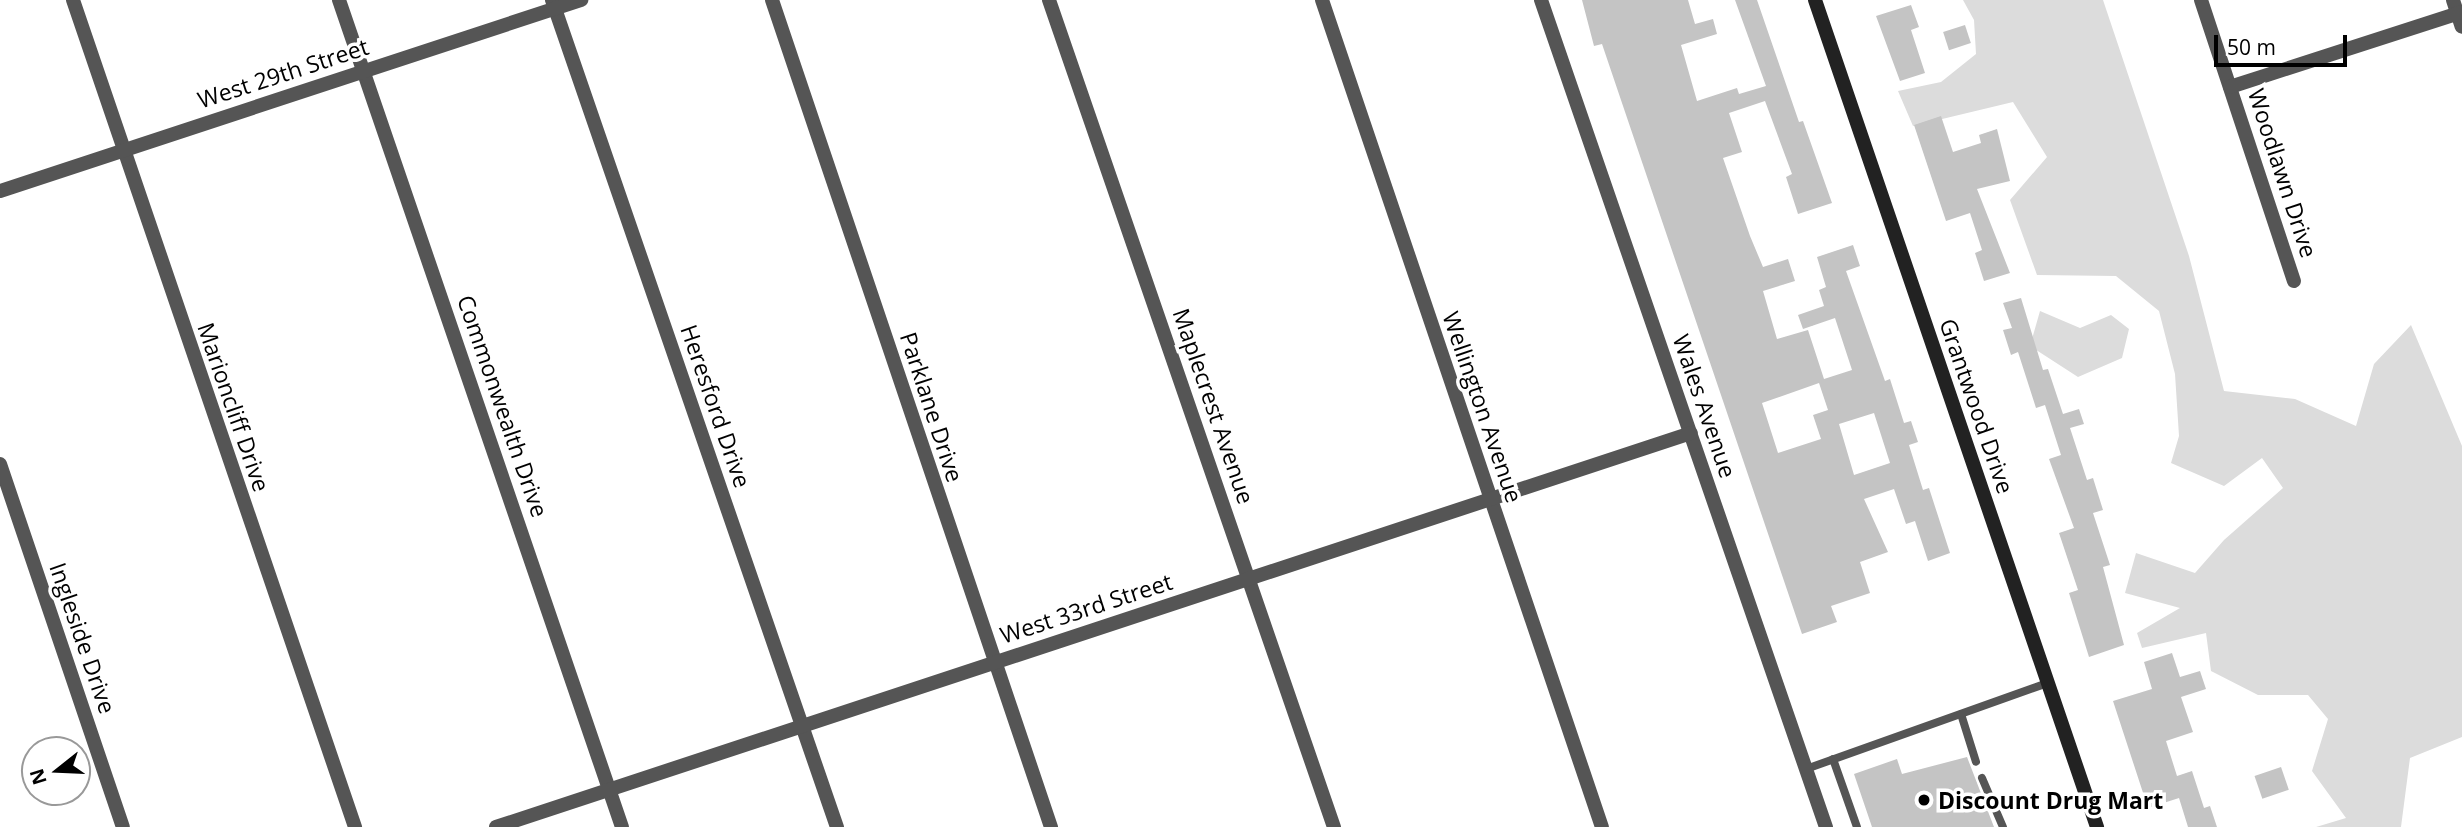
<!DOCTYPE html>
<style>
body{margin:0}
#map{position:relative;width:2462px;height:827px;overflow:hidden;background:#fff;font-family:"Open Sans",sans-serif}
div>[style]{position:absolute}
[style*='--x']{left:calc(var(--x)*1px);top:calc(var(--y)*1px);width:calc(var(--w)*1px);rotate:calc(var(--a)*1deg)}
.green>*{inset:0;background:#dcdcdc}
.building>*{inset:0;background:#c4c4c4;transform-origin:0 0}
.lane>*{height:8px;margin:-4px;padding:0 4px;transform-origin:4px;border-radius:4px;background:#555}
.street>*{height:14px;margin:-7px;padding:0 7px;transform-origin:7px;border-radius:7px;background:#555}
.secondary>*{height:14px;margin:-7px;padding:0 7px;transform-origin:7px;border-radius:7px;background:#222}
.dots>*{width:19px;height:19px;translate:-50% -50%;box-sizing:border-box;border:4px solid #fff;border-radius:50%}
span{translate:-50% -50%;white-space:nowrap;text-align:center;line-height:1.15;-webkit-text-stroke:7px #fff;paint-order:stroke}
.street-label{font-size:23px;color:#000}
.poi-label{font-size:23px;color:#000;font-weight:700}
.left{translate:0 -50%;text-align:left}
.north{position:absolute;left:21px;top:736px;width:70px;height:70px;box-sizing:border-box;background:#fff;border:2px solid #999;border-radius:50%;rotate:252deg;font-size:19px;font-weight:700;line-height:28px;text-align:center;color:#000}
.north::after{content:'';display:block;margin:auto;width:24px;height:32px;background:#000;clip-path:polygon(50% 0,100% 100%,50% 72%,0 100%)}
.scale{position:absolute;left:2214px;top:35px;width:133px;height:32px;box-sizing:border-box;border:4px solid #000;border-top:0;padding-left:9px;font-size:21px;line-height:24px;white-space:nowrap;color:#000;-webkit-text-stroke:5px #fff;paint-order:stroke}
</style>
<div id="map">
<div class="green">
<i style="clip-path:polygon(1963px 0,2103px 0,2189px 256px,2224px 391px,2295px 399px,2356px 426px,2374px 364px,2411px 325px,2462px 446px,2462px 737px,2410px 758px,2401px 827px,2316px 827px,2346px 818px,2312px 771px,2328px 719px,2308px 695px,2258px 695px,2211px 671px,2206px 633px,2142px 648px,2137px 633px,2180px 608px,2125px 593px,2136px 553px,2195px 573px,2224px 540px,2283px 488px,2262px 458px,2224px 486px,2171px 463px,2179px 436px,2175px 374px,2159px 311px,2116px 276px,2037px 275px,2010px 200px,2047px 157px,2013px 102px,1913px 126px,1898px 91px,1941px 82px,1976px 54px,1974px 20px)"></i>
<i style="clip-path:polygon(2040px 311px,2080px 328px,2111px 315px,2129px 329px,2122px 358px,2078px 377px,2030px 346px)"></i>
</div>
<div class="building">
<i style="clip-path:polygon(evenodd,1582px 0,1688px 0,1695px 24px,1713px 19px,1717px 34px,1681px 45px,1697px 101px,1737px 88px,1739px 94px,1766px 86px,1735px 0,1757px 0,1799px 122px,1803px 121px,1832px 203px,1798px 214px,1786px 177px,1792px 174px,1765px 101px,1729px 113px,1742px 152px,1723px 158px,1750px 236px,1763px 267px,1788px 259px,1795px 281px,1763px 291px,1777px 339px,1808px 330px,1824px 379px,1852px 370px,1835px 318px,1803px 329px,1798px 315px,1824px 306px,1819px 290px,1826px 287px,1817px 257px,1853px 245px,1860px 266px,1846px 271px,1885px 381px,1890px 379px,1904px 423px,1911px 421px,1918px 442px,1909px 445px,1923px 490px,1929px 488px,1950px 553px,1928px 561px,1915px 521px,1906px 524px,1894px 489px,1864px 499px,1888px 552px,1860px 562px,1870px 593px,1831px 606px,1837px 622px,1802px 634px,1602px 44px,1594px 46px,1582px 0,1819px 383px,1828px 410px,1813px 415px,1821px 439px,1778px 453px,1762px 403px,1819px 383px,1582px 0,1874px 413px,1890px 463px,1854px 475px,1839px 424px,1874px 413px)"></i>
<i style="clip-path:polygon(1911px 5px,1919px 27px,1911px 30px,1925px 73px,1900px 81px,1876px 16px)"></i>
<i style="left:1965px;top:25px;width:19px;height:23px;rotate:72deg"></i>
<i style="clip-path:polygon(1941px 116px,1953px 152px,1981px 143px,1979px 135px,1997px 129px,2010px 181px,1977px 189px,2010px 273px,1984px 281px,1975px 253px,1982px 250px,1970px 213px,1946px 221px,1914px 125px)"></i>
<i style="clip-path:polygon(2021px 298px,2043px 370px,2048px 369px,2063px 414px,2079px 409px,2084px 424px,2070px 428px,2087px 480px,2093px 478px,2103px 510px,2093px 513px,2110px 565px,2103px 567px,2124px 645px,2089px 657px,2069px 593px,2078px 590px,2059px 533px,2074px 528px,2049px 459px,2061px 455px,2045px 405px,2036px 408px,2018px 352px,2011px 355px,2003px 330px,2012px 328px,2003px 303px)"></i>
<i style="clip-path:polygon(2172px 653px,2180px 677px,2200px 671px,2206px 689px,2181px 697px,2193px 732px,2166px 741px,2177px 776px,2192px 771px,2204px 808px,2210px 806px,2217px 827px,2188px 827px,2179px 798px,2148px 808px,2113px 701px,2152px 689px,2144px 662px)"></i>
<i style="clip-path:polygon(1967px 757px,1994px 827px,1872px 827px,1854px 774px,1897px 759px,1902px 774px)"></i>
<i style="left:2281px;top:767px;width:24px;height:28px;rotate:71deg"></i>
</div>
<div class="lane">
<i style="--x:1961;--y:714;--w:50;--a:72.6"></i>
<i style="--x:1833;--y:759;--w:72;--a:70.6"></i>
<i style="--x:1806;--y:769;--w:256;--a:-19.6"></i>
<i style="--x:1982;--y:778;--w:53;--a:66.8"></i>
</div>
<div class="street">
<i style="--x:73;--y:0;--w:874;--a:71.17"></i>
<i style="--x:339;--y:0;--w:874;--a:71.11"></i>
<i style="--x:552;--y:0;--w:875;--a:70.99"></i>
<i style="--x:772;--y:0;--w:873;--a:71.36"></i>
<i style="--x:1049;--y:0;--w:875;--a:70.99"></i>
<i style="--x:1322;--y:0;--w:873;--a:71.3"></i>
<i style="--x:1541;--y:0;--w:875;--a:70.99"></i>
<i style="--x:2201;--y:0;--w:296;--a:71.7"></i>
<i style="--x:2453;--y:0;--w:28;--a:72"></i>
<i style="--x:2230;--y:87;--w:244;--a:-17.9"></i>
<i style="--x:0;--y:191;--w:612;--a:-18.2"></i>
<i style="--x:0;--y:464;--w:383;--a:71.3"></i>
<i style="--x:496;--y:827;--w:1258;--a:-18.25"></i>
</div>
<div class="secondary">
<i style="--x:1815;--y:0;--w:874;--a:71.17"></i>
</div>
<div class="dots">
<i style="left:1924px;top:800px;background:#000"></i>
</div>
<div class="street-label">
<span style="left:283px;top:73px;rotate:-18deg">West 29th Street</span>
<span style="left:2283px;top:173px;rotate:72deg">Woodlawn Drive</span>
<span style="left:503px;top:406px;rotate:71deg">Commonwealth Drive</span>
<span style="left:716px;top:406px;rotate:71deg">Heresford Drive</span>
<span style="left:1214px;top:406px;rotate:71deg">Maplecrest Avenue</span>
<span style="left:1705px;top:406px;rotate:71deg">Wales Avenue</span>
<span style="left:1977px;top:406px;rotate:71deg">Grantwood Drive</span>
<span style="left:234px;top:407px;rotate:71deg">Marioncliff Drive</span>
<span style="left:932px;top:407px;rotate:72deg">Parklane Drive</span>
<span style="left:1483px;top:407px;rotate:71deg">Wellington Avenue</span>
<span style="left:1086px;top:608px;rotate:-18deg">West 33rd Street</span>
<span style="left:83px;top:638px;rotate:71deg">Ingleside Drive</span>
</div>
<div class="poi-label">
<span class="left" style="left:1938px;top:800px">Discount Drug Mart</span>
</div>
<div class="north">N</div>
<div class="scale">50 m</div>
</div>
